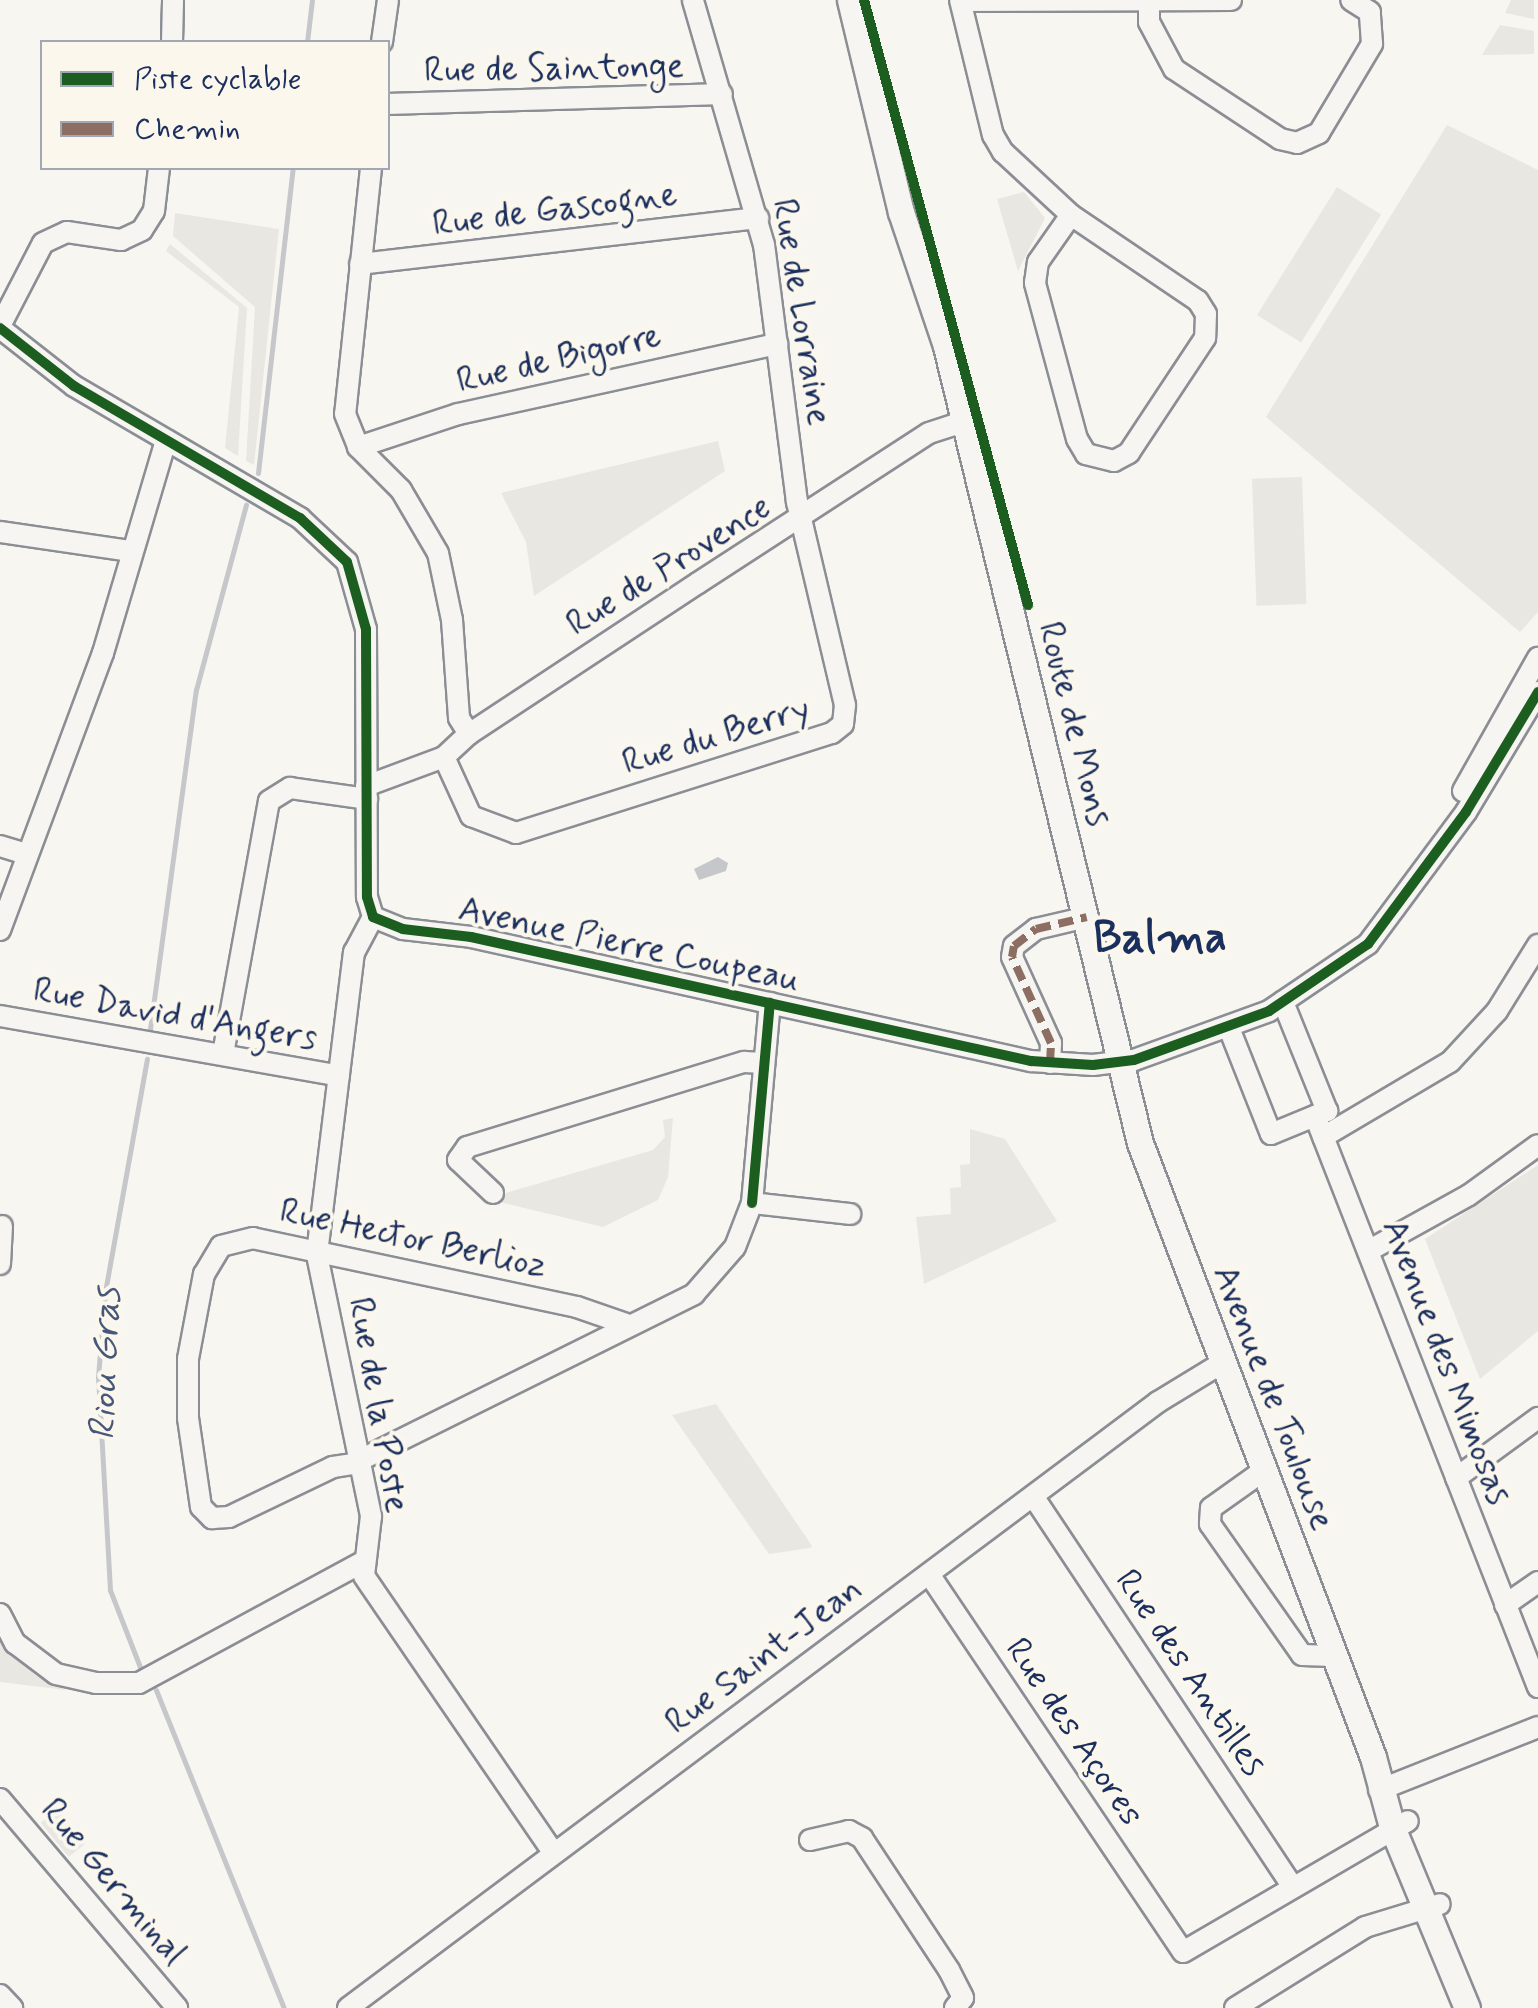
<!DOCTYPE html>
<meta charset="utf-8">
<style>
body{margin:0}
#map{position:relative;width:1538px;height:2008px;overflow:hidden;background:#f8f6f0;font-family:Mynerve,sans-serif}
div>[style]{position:absolute}
[style*='--x']{left:calc(var(--x)*1px);top:calc(var(--y)*1px);width:calc(var(--w)*1px);rotate:calc(var(--a)*1deg)}
.green>*{inset:0;background:#e8e7e2;transform-origin:0 0}
.water>*{inset:0;background:#c5c7cb}
.stream>*{height:5px;margin:-2.5px;padding:0 2.5px;transform-origin:2.5px;border-radius:2.5px;background:#c5c7cb}
.roads{filter:drop-shadow(2px 0 #8b8e94) drop-shadow(-2px 0 #8b8e94) drop-shadow(0 2px #8b8e94) drop-shadow(0 -2px #8b8e94)}
.minor>*{height:20px;margin:-10px;padding:0 10px;transform-origin:10px;border-radius:10px;background:#f6f5f1}
.major>*{height:25px;margin:-12.5px;padding:0 12.5px;transform-origin:12.5px;border-radius:12.5px;background:#f6f5f1}
.quiet>*{height:8px;margin-top:-4px;transform-origin:0;background:repeating-linear-gradient(90deg,#8d6e63 0 15px,transparent 0 23px)}
.cycleway>*{height:10px;margin:-5px;padding:0 5px;transform-origin:5px;border-radius:5px;background:#1b5e20}
span{translate:-50% -50%;white-space:nowrap;text-align:center;line-height:1.15;-webkit-text-stroke:8px #fbf7ec;paint-order:stroke}
.street-label{font-size:35px;color:#1b2f5e}
.water-label{font-size:38px;color:#47577a;font-style:italic}
.district-label{font-size:45px;color:#1b2f5e;font-weight:700}
.legend{position:absolute;left:40px;top:40px;width:350px;height:130px;box-sizing:border-box;background:#fbf7ec;border:2px solid #a1a7b3;margin:0;padding:12px 18px;list-style:none;font-size:30px;color:#1b2f5e}
.legend li{display:flex;align-items:center;gap:20px;height:50px}
.legend b{width:50px;border:2px solid #a1a7b3}
</style>
<div id="map">
<div class="green">
<i style="clip-path:polygon(1511px 0,1534px 0,1534px 19px,1505px 13px)"></i>
<i style="clip-path:polygon(1500px 25px,1534px 31px,1534px 54px,1482px 55px)"></i>
<i style="clip-path:polygon(1447px 125px,1538px 170px,1538px 612px,1520px 632px,1266px 417px)"></i>
<i style="left:1337px;top:187px;width:52px;height:151px;rotate:32deg"></i>
<i style="clip-path:polygon(1024px 192px,1045px 218px,1018px 271px,997px 199px)"></i>
<i style="clip-path:polygon(175px 213px,279px 229px,254px 465px,246px 461px,255px 307px,173px 236px)"></i>
<i style="clip-path:polygon(170px 244px,247px 308px,238px 456px,225px 448px,239px 307px,166px 251px)"></i>
<i style="clip-path:polygon(718px 441px,725px 471px,534px 596px,526px 542px,501px 493px)"></i>
<i style="left:1302px;top:477px;width:127px;height:50px;rotate:88deg"></i>
<i style="clip-path:polygon(673px 1118px,668px 1177px,658px 1200px,603px 1227px,500px 1202px,502px 1194px,653px 1150px,665px 1137px,663px 1120px)"></i>
<i style="clip-path:polygon(970px 1129px,1005px 1139px,1057px 1221px,924px 1284px,916px 1217px,951px 1214px,950px 1188px,961px 1187px,960px 1165px,970px 1164px)"></i>
<i style="clip-path:polygon(1538px 1165px,1538px 1331px,1480px 1379px,1425px 1239px)"></i>
<i style="clip-path:polygon(716px 1404px,812px 1546px,810px 1548px,769px 1554px,672px 1415px)"></i>
<i style="clip-path:polygon(0 1638px,35px 1675px,66px 1690px,0 1682px)"></i>
<i style="left:58px;top:1809px;width:44px;height:22px;rotate:51deg"></i>
</div>
<div class="water">
<i style="clip-path:polygon(718px 857px,728px 863px,726px 871px,699px 880px,694px 869px)"></i>
</div>
<div class="stream">
<i style="--x:307;--y:42;--w:42;--a:-83.2"></i>
<i style="--x:258;--y:473;--w:307;--a:-83.5"></i>
<i style="--x:150;--y:1029;--w:342;--a:-82.3"></i>
<i style="--x:196;--y:690;--w:192;--a:-74.9"></i>
<i style="--x:140;--y:1667;--w:83;--a:-111.3"></i>
<i style="--x:110;--y:1590;--w:213;--a:-93.2"></i>
<i style="--x:98;--y:1377;--w:85;--a:-85.3"></i>
<i style="--x:105;--y:1292;--w:237;--a:-79.8"></i>
<i style="--x:156;--y:1690;--w:343;--a:68.1"></i>
</div>
<div class="roads">
<div class="minor">
<i style="--x:960;--y:0;--w:139;--a:76.3"></i>
<i style="--x:993;--y:135;--w:20;--a:60"></i>
<i style="--x:1003;--y:152;--w:93;--a:42.8"></i>
<i style="--x:1071;--y:215;--w:153;--a:34.1"></i>
<i style="--x:1198;--y:301;--w:15;--a:58"></i>
<i style="--x:1206;--y:314;--w:24;--a:92"></i>
<i style="--x:1205;--y:338;--w:138;--a:123.5"></i>
<i style="--x:1129;--y:453;--w:17;--a:152"></i>
<i style="--x:1114;--y:461;--w:29;--a:-166"></i>
<i style="--x:1086;--y:454;--w:17;--a:-121"></i>
<i style="--x:1077;--y:439;--w:162;--a:-105.1"></i>
<i style="--x:1035;--y:283;--w:21;--a:-82"></i>
<i style="--x:1038;--y:262;--w:57;--a:-54.9"></i>
<i style="--x:961;--y:1;--w:270;--a:-0.2"></i>
<i style="--x:1149;--y:1;--w:21;--a:90"></i>
<i style="--x:1149;--y:22;--w:53;--a:62"></i>
<i style="--x:1174;--y:69;--w:127;--a:33.4"></i>
<i style="--x:1280;--y:139;--w:17;--a:13"></i>
<i style="--x:1297;--y:143;--w:24;--a:-24"></i>
<i style="--x:1319;--y:133;--w:104;--a:-59.2"></i>
<i style="--x:1372;--y:44;--w:32;--a:-94"></i>
<i style="--x:1370;--y:12;--w:22;--a:-148"></i>
<i style="--x:172;--y:42;--w:42;--a:-88.6"></i>
<i style="--x:382;--y:42;--w:42;--a:-81.9"></i>
<i style="--x:388;--y:104;--w:334;--a:-1.7"></i>
<i style="--x:371;--y:168;--w:247;--a:96"></i>
<i style="--x:345;--y:414;--w:35;--a:68"></i>
<i style="--x:358;--y:447;--w:61;--a:45"></i>
<i style="--x:401;--y:490;--w:73;--a:59.6"></i>
<i style="--x:438;--y:553;--w:68;--a:78.2"></i>
<i style="--x:452;--y:620;--w:98;--a:85.9"></i>
<i style="--x:459;--y:718;--w:19;--a:58"></i>
<i style="--x:360;--y:264;--w:401;--a:-6.6"></i>
<i style="--x:0;--y:326;--w:93;--a:-62.6"></i>
<i style="--x:43;--y:243;--w:26;--a:-25"></i>
<i style="--x:67;--y:232;--w:55;--a:8.4"></i>
<i style="--x:121;--y:240;--w:23;--a:-25"></i>
<i style="--x:142;--y:230;--w:22;--a:-58"></i>
<i style="--x:154;--y:211;--w:43;--a:-83.4"></i>
<i style="--x:0;--y:328;--w:94;--a:38.1"></i>
<i style="--x:74;--y:386;--w:262;--a:30.3"></i>
<i style="--x:300;--y:518;--w:64;--a:43.1"></i>
<i style="--x:347;--y:562;--w:70;--a:74.2"></i>
<i style="--x:366;--y:629;--w:268;--a:89.8"></i>
<i style="--x:367;--y:897;--w:21;--a:73"></i>
<i style="--x:373;--y:917;--w:32;--a:22"></i>
<i style="--x:403;--y:929;--w:68;--a:6.7"></i>
<i style="--x:471;--y:937;--w:574;--a:12.49"></i>
<i style="--x:1031;--y:1061;--w:62;--a:3.7"></i>
<i style="--x:1093;--y:1065;--w:41;--a:-7"></i>
<i style="--x:1134;--y:1060;--w:144;--a:-19.9"></i>
<i style="--x:1269;--y:1011;--w:120;--a:-34.1"></i>
<i style="--x:1368;--y:944;--w:164;--a:-53.4"></i>
<i style="--x:1466;--y:812;--w:140;--a:-59"></i>
<i style="--x:358;--y:447;--w:105;--a:-18.3"></i>
<i style="--x:458;--y:414;--w:327;--a:-12.4"></i>
<i style="--x:0;--y:532;--w:131;--a:8.3"></i>
<i style="--x:444;--y:757;--w:65;--a:65.4"></i>
<i style="--x:471;--y:816;--w:48;--a:20.7"></i>
<i style="--x:516;--y:833;--w:331;--a:-17.6"></i>
<i style="--x:832;--y:733;--w:14;--a:-39"></i>
<i style="--x:843;--y:724;--w:19;--a:-84"></i>
<i style="--x:845;--y:705;--w:209;--a:-103.3"></i>
<i style="--x:797;--y:502;--w:259;--a:-97.3"></i>
<i style="--x:764;--y:245;--w:255;--a:-106.2"></i>
<i style="--x:366;--y:786;--w:83;--a:-20.4"></i>
<i style="--x:444;--y:757;--w:34;--a:-43"></i>
<i style="--x:469;--y:734;--w:274;--a:-33.4"></i>
<i style="--x:698;--y:583;--w:275;--a:-33"></i>
<i style="--x:929;--y:433;--w:36;--a:-18"></i>
<i style="--x:1463;--y:791;--w:153;--a:-60.6"></i>
<i style="--x:0;--y:846;--w:27;--a:17"></i>
<i style="--x:373;--y:917;--w:40;--a:118"></i>
<i style="--x:354;--y:952;--w:305;--a:97"></i>
<i style="--x:317;--y:1255;--w:267;--a:78.3"></i>
<i style="--x:371;--y:1516;--w:60;--a:96.7"></i>
<i style="--x:364;--y:1576;--w:336;--a:55.6"></i>
<i style="--x:0;--y:930;--w:296;--a:-69.6"></i>
<i style="--x:103;--y:653;--w:222;--a:-73.5"></i>
<i style="--x:0;--y:1016;--w:344;--a:10"></i>
<i style="--x:1229;--y:1028;--w:114;--a:68.4"></i>
<i style="--x:1271;--y:1134;--w:61;--a:-22.3"></i>
<i style="--x:1327;--y:1111;--w:118;--a:-112"></i>
<i style="--x:223;--y:1054;--w:257;--a:-79.7"></i>
<i style="--x:269;--y:801;--w:25;--a:-32"></i>
<i style="--x:290;--y:788;--w:78;--a:8.1"></i>
<i style="--x:1050;--y:1063;--w:20;--a:-87"></i>
<i style="--x:1051;--y:1043;--w:94;--a:-114.4"></i>
<i style="--x:1012;--y:957;--w:11;--a:-80"></i>
<i style="--x:1014;--y:946;--w:28;--a:-38"></i>
<i style="--x:1036;--y:929;--w:52;--a:-13.2"></i>
<i style="--x:1315;--y:1116;--w:613;--a:68.67"></i>
<i style="--x:1323;--y:1137;--w:147;--a:-30.6"></i>
<i style="--x:1450;--y:1062;--w:69;--a:-47.3"></i>
<i style="--x:1497;--y:1011;--w:78;--a:-58.2"></i>
<i style="--x:493;--y:1193;--w:48;--a:-136.7"></i>
<i style="--x:458;--y:1160;--w:16;--a:-55"></i>
<i style="--x:467;--y:1147;--w:290;--a:-17.1"></i>
<i style="--x:744;--y:1062;--w:20;--a:3"></i>
<i style="--x:752;--y:1203;--w:99;--a:6.4"></i>
<i style="--x:1368;--y:1251;--w:115;--a:-29"></i>
<i style="--x:1469;--y:1195;--w:85;--a:-35.9"></i>
<i style="--x:0;--y:1264;--w:38;--a:-87"></i>
<i style="--x:626;--y:1324;--w:52;--a:-160.9"></i>
<i style="--x:577;--y:1307;--w:331;--a:-168"></i>
<i style="--x:253;--y:1238;--w:33;--a:166"></i>
<i style="--x:221;--y:1246;--w:33;--a:121"></i>
<i style="--x:204;--y:1274;--w:86;--a:100.7"></i>
<i style="--x:188;--y:1359;--w:59;--a:90"></i>
<i style="--x:188;--y:1418;--w:90;--a:81.7"></i>
<i style="--x:201;--y:1507;--w:16;--a:45"></i>
<i style="--x:212;--y:1518;--w:17;--a:-3"></i>
<i style="--x:229;--y:1517;--w:115;--a:-25.7"></i>
<i style="--x:333;--y:1467;--w:19;--a:-9"></i>
<i style="--x:352;--y:1464;--w:382;--a:-26.4"></i>
<i style="--x:694;--y:1294;--w:62;--a:-48.9"></i>
<i style="--x:735;--y:1247;--w:47;--a:-68.9"></i>
<i style="--x:752;--y:1203;--w:201;--a:-84.9"></i>
<i style="--x:1263;--y:1471;--w:64;--a:144.6"></i>
<i style="--x:1211;--y:1508;--w:16;--a:94"></i>
<i style="--x:1210;--y:1524;--w:160;--a:54.9"></i>
<i style="--x:1302;--y:1655;--w:32;--a:2"></i>
<i style="--x:1456;--y:1478;--w:102;--a:-36.2"></i>
<i style="--x:1033;--y:1496;--w:468;--a:56.4"></i>
<i style="--x:929;--y:1574;--w:455;--a:56.1"></i>
<i style="--x:1183;--y:1952;--w:260;--a:-30.2"></i>
<i style="--x:1505;--y:1605;--w:40;--a:-34.9"></i>
<i style="--x:0;--y:1614;--w:33;--a:63"></i>
<i style="--x:15;--y:1643;--w:51;--a:37.1"></i>
<i style="--x:56;--y:1674;--w:41;--a:12.7"></i>
<i style="--x:96;--y:1683;--w:43;--a:0"></i>
<i style="--x:139;--y:1683;--w:252;--a:-28.4"></i>
<i style="--x:1379;--y:1790;--w:171;--a:-21.6"></i>
<i style="--x:0;--y:1799;--w:274;--a:49.7"></i>
<i style="--x:810;--y:1840;--w:40;--a:-13"></i>
<i style="--x:849;--y:1831;--w:15;--a:28"></i>
<i style="--x:862;--y:1838;--w:158;--a:56.6"></i>
<i style="--x:949;--y:1970;--w:31;--a:63"></i>
<i style="--x:963;--y:1998;--w:13;--a:129"></i>
<i style="--x:0;--y:1995;--w:18;--a:47"></i>
<i style="--x:348;--y:2008;--w:1012;--a:-36.8"></i>
<i style="--x:1158;--y:1402;--w:75;--a:-31.4"></i>
<i style="--x:1235;--y:2008;--w:153;--a:-31.9"></i>
<i style="--x:1365;--y:1927;--w:78;--a:-17"></i>
</div>
<div class="major">
<i style="--x:850;--y:0;--w:218;--a:76.5"></i>
<i style="--x:901;--y:212;--w:141;--a:71.4"></i>
<i style="--x:946;--y:346;--w:820;--a:76.32"></i>
<i style="--x:1140;--y:1143;--w:657;--a:69.22"></i>
<i style="--x:1373;--y:1757;--w:73;--a:74.8"></i>
<i style="--x:1392;--y:1827;--w:196;--a:67.5"></i>
</div>
</div>
<div class="quiet">
<i style="--x:1050;--y:1063;--w:20;--a:-87"></i>
<i style="--x:1051;--y:1043;--w:94;--a:-114.4"></i>
<i style="--x:1012;--y:957;--w:11;--a:-80"></i>
<i style="--x:1014;--y:946;--w:28;--a:-38"></i>
<i style="--x:1036;--y:929;--w:52;--a:-13.2"></i>
</div>
<div class="cycleway">
<i style="--x:864;--y:0;--w:627;--a:74.83"></i>
<i style="--x:0;--y:328;--w:94;--a:38.1"></i>
<i style="--x:74;--y:386;--w:262;--a:30.3"></i>
<i style="--x:300;--y:518;--w:64;--a:43.1"></i>
<i style="--x:347;--y:562;--w:70;--a:74.2"></i>
<i style="--x:366;--y:629;--w:268;--a:89.8"></i>
<i style="--x:367;--y:897;--w:21;--a:73"></i>
<i style="--x:373;--y:917;--w:32;--a:22"></i>
<i style="--x:403;--y:929;--w:68;--a:6.7"></i>
<i style="--x:471;--y:937;--w:574;--a:12.49"></i>
<i style="--x:1031;--y:1061;--w:62;--a:3.7"></i>
<i style="--x:1093;--y:1065;--w:41;--a:-7"></i>
<i style="--x:1134;--y:1060;--w:144;--a:-19.9"></i>
<i style="--x:1269;--y:1011;--w:120;--a:-34.1"></i>
<i style="--x:1368;--y:944;--w:164;--a:-53.4"></i>
<i style="--x:1466;--y:812;--w:140;--a:-59"></i>
<i style="--x:752;--y:1203;--w:201;--a:-84.9"></i>
</div>
<div class="street-label">
<span style="left:554px;top:69px;rotate:-1deg">Rue de Saintonge</span>
<span style="left:555px;top:210px;rotate:-7deg">Rue de Gascogne</span>
<span style="left:801px;top:312px;rotate:81deg">Rue de Lorraine</span>
<span style="left:559px;top:359px;rotate:-13deg">Rue de Bigorre</span>
<span style="left:669px;top:566px;rotate:-32deg">Rue de Provence</span>
<span style="left:1074px;top:724px;rotate:76deg">Route de Mons</span>
<span style="left:716px;top:736px;rotate:-17deg">Rue du Berry</span>
<span style="left:629px;top:945px;rotate:12deg">Avenue Pierre Coupeau</span>
<span style="left:175px;top:1015px;rotate:10deg">Rue David d'Angers</span>
<span style="left:413px;top:1239px;rotate:12deg">Rue Hector Berlioz</span>
<span style="left:1446px;top:1362px;rotate:69deg">Avenue des Mimosas</span>
<span style="left:1273px;top:1398px;rotate:69deg">Avenue de Toulouse</span>
<span style="left:378px;top:1405px;rotate:80deg">Rue de la Poste</span>
<span style="left:764px;top:1656px;rotate:-37deg">Rue Saint-Jean</span>
<span style="left:1190px;top:1673px;rotate:56deg">Rue des Antilles</span>
<span style="left:1074px;top:1732px;rotate:56deg">Rue des Açores</span>
<span style="left:113px;top:1882px;rotate:50deg">Rue Germinal</span>
</div>
<div class="water-label">
<span style="left:106px;top:1364px;rotate:-88deg">Riou Gras</span>
</div>
<div class="district-label">
<span style="left:1160px;top:939px">Balma</span>
</div>
<ul class="legend">
<li><b style="height:12px;background:#1b5e20"></b>Piste cyclable</li>
<li><b style="height:12px;background:#8d6e63"></b>Chemin</li>
</ul>
</div>
